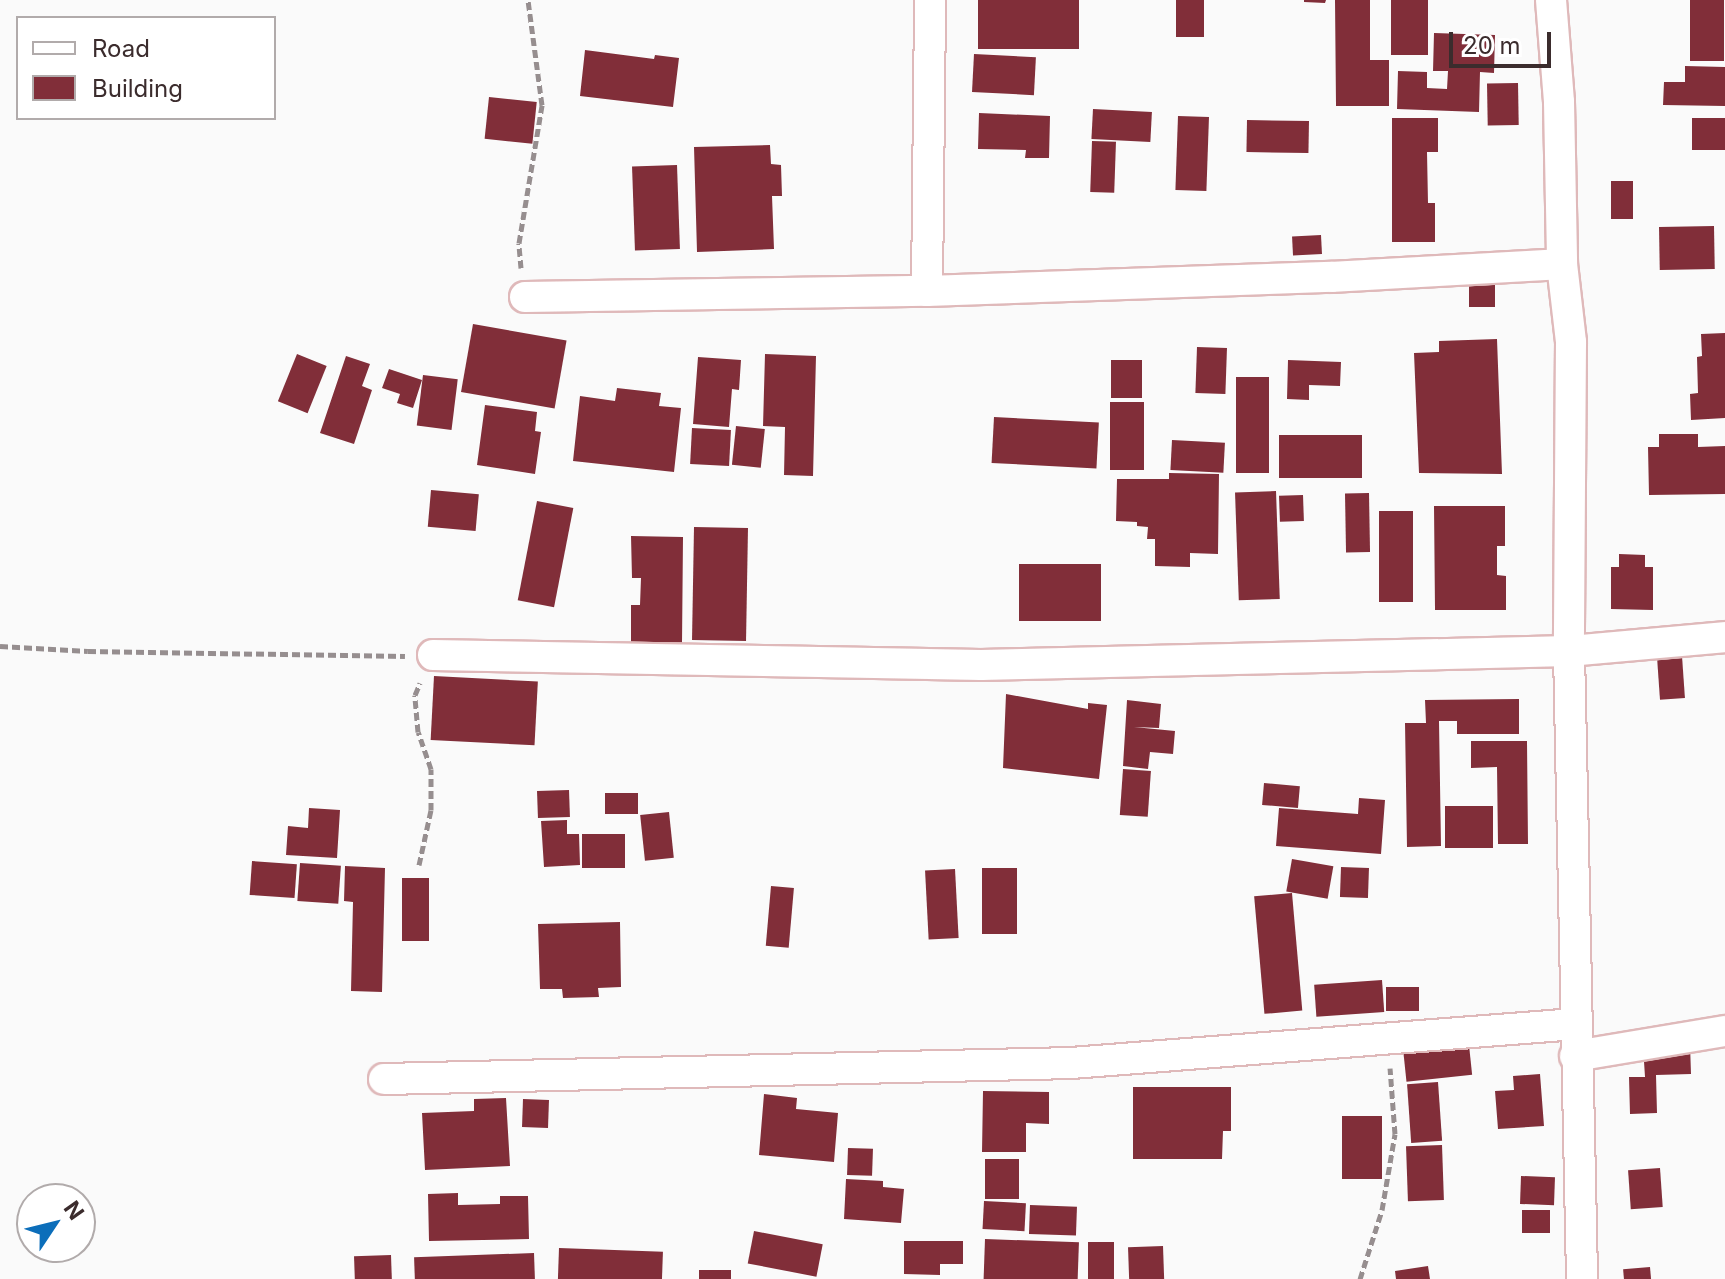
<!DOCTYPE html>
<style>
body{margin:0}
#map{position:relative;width:1725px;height:1279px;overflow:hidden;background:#fafafa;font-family:Inter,sans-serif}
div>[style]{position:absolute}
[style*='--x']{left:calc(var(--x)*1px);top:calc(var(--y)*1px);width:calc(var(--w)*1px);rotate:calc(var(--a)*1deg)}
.building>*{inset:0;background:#812e39;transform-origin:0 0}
.path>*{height:5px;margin-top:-2.5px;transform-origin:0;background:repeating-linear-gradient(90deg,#968e8f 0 8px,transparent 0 12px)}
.roads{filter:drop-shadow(2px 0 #dfb9ba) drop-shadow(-2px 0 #dfb9ba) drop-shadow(0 2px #dfb9ba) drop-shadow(0 -2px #dfb9ba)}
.street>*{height:30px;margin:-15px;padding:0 15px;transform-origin:15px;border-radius:15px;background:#fff}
span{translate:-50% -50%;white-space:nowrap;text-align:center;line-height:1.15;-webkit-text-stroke:8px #fff;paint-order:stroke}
.legend{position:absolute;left:16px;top:16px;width:260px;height:104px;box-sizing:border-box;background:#fff;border:2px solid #b1abab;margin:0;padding:10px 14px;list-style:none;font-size:24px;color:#3b2c2d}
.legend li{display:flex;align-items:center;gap:16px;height:40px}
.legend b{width:40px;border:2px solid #b1abab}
.north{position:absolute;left:16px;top:1183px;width:80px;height:80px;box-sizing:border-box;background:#fff;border:2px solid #b1abab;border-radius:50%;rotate:55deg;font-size:22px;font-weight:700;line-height:32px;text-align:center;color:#3b2c2d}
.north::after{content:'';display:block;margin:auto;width:28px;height:36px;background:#0c6eba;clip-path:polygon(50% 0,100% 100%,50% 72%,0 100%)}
.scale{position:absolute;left:1449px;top:32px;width:102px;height:36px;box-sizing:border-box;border:4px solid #3b2c2d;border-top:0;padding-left:10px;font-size:24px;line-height:28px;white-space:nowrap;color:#3b2c2d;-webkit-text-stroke:6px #fff;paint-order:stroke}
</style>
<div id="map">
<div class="building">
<i style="left:978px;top:0;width:101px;height:49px"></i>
<i style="left:1176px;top:0;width:28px;height:37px"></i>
<i style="clip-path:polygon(1304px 0,1326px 0,1325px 3px,1304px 2px)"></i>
<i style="clip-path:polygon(1335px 0,1370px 0,1370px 60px,1389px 60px,1389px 106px,1336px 106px)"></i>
<i style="left:1391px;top:0;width:37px;height:55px"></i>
<i style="left:1690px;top:0;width:34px;height:61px"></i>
<i style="clip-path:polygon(1434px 33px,1495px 35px,1494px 73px,1480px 72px,1479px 112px,1397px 109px,1398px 71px,1427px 72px,1427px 88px,1447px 89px,1448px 71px,1433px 71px)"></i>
<i style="clip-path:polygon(585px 50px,654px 59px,655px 55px,679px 58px,673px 107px,580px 96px)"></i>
<i style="left:974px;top:54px;width:62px;height:38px;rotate:3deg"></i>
<i style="clip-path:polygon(1685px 66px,1725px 67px,1725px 106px,1663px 105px,1664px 82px,1685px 82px)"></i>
<i style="left:1518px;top:83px;width:42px;height:31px;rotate:89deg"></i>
<i style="left:489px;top:97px;width:48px;height:42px;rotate:6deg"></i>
<i style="left:1093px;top:109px;width:59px;height:30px;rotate:3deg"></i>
<i style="clip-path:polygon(979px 113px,1050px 116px,1049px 158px,1025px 158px,1026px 150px,978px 149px)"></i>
<i style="left:1178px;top:116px;width:31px;height:74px;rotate:2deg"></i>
<i style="clip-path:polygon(1392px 118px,1438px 118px,1438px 152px,1427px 152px,1428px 203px,1435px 203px,1435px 242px,1392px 242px)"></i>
<i style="left:1692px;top:118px;width:33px;height:32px"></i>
<i style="left:1247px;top:120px;width:62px;height:32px;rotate:1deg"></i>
<i style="left:1092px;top:141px;width:24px;height:51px;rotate:2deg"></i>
<i style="clip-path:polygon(770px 145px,771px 164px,781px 165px,782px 196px,772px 196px,774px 249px,697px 252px,694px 147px)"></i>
<i style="left:677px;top:165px;width:84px;height:45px;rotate:88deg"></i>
<i style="left:1611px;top:181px;width:22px;height:38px"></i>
<i style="left:1714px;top:226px;width:43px;height:55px;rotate:89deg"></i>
<i style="left:1321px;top:235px;width:19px;height:29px;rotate:87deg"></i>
<i style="left:1469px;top:283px;width:26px;height:24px"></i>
<i style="left:473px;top:324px;width:95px;height:69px;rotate:10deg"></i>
<i style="clip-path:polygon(1725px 333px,1725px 418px,1691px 420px,1690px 394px,1698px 393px,1697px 357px,1702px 356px,1701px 334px)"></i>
<i style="clip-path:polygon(1497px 339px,1502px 474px,1419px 473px,1414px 353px,1439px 352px,1439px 341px)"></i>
<i style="left:1197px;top:347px;width:30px;height:46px;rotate:2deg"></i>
<i style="left:297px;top:354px;width:32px;height:51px;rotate:22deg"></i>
<i style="clip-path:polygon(765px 354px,816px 356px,813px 476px,784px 475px,785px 427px,763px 426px)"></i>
<i style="clip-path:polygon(346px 356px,370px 364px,362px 386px,372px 390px,354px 444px,320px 433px)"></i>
<i style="clip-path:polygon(698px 357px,741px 360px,739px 390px,732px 389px,729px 427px,693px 424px)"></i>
<i style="left:1111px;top:360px;width:31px;height:38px"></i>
<i style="clip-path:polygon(1288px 360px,1341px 362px,1340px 386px,1309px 385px,1309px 400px,1287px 399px)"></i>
<i style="clip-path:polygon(389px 369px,422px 380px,413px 408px,397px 403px,400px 394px,382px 388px)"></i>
<i style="left:423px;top:375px;width:35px;height:51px;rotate:7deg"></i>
<i style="left:1236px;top:377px;width:33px;height:96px"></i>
<i style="clip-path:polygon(617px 388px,661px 393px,659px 406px,681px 408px,674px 472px,573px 461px,580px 396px,615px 401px)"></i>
<i style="left:1110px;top:402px;width:34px;height:68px"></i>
<i style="clip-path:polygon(485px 405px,537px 412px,535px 431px,541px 432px,535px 474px,477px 465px)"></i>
<i style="left:994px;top:417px;width:105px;height:46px;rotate:3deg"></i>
<i style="left:736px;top:426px;width:29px;height:39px;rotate:6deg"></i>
<i style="left:692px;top:428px;width:39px;height:36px;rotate:3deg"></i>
<i style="clip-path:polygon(1659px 434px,1698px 434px,1698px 447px,1725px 446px,1725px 494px,1649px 495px,1648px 447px,1659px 447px)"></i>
<i style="left:1279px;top:435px;width:83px;height:43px"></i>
<i style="left:1172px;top:440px;width:53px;height:30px;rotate:3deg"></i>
<i style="clip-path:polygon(1169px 473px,1219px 474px,1218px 554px,1190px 553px,1190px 567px,1155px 566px,1155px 539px,1147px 539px,1148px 527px,1137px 526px,1137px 522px,1116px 521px,1117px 479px,1169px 479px)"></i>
<i style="left:431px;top:490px;width:48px;height:37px;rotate:5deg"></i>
<i style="left:1276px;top:491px;width:108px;height:41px;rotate:88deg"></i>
<i style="left:1369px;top:493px;width:59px;height:24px;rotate:89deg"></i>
<i style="left:1303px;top:495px;width:26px;height:24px;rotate:88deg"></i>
<i style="left:537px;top:501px;width:37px;height:101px;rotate:11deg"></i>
<i style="clip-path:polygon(1434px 506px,1505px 506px,1505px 546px,1497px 546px,1497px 575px,1506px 576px,1506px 610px,1435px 610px)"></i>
<i style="left:1379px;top:511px;width:34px;height:91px"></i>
<i style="left:694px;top:527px;width:54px;height:113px;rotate:1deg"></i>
<i style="clip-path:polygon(631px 536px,683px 537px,682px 644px,631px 643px,631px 605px,640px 605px,641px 578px,632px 578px)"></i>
<i style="clip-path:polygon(1619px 554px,1645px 555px,1645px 567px,1653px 567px,1653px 610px,1611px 609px,1611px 567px,1619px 567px)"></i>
<i style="left:1019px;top:564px;width:82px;height:57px"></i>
<i style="left:1682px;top:656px;width:42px;height:25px;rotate:86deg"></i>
<i style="left:434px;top:676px;width:104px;height:64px;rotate:3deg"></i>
<i style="clip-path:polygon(1006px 694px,1088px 709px,1088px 703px,1107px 705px,1099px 779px,1003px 768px)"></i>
<i style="clip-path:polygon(1519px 699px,1519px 734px,1457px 734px,1457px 721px,1439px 721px,1441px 846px,1407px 847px,1405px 723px,1426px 723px,1425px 700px)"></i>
<i style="clip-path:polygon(1127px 700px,1161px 704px,1159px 728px,1134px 727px,1175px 731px,1173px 754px,1150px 752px,1148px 769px,1123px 766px)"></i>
<i style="clip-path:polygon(1471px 741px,1527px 741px,1528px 844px,1498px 844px,1497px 767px,1471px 768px)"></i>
<i style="left:1123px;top:769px;width:28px;height:46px;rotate:4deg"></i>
<i style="left:1264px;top:783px;width:36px;height:22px;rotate:5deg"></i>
<i style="left:569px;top:790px;width:27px;height:32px;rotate:88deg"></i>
<i style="left:638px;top:793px;width:21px;height:33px;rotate:90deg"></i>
<i style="clip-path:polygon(1359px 798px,1385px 800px,1381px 854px,1276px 846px,1279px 808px,1358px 814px)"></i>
<i style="left:1445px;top:806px;width:48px;height:42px"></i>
<i style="clip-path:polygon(309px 808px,340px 810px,337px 858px,286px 855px,288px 826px,308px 828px)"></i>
<i style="left:669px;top:812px;width:46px;height:29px;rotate:84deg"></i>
<i style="clip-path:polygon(567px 820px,567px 834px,579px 834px,580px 865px,544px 867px,541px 821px)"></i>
<i style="left:582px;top:834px;width:43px;height:34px"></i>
<i style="left:1292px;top:859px;width:42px;height:33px;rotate:10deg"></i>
<i style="left:252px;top:861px;width:45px;height:34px;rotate:4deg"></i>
<i style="left:300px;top:863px;width:41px;height:38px;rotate:4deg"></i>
<i style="clip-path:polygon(345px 866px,385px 868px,382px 992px,351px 991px,353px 902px,344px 901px)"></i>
<i style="left:1341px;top:867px;width:28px;height:30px;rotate:2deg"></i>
<i style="left:982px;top:868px;width:35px;height:66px"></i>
<i style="left:955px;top:869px;width:69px;height:30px;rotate:87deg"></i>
<i style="left:402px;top:878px;width:27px;height:63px"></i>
<i style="left:771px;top:886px;width:23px;height:60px;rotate:5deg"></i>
<i style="left:1292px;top:893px;width:118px;height:38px;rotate:85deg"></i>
<i style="clip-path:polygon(620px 922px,621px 987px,598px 988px,599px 997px,563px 998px,562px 989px,540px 989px,538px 924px)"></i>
<i style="left:1382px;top:980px;width:32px;height:68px;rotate:86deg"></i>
<i style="left:1386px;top:987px;width:33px;height:24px"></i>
<i style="clip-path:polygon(1690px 1044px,1691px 1074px,1656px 1075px,1657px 1113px,1630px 1114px,1629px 1077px,1645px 1077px,1643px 1046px)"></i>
<i style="left:1469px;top:1045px;width:30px;height:66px;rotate:84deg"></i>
<i style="clip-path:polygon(1540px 1074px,1544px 1126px,1498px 1129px,1495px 1091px,1514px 1090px,1513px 1076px)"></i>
<i style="left:1438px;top:1082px;width:59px;height:31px;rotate:86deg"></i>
<i style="clip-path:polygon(1133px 1087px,1231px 1087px,1231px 1131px,1223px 1131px,1222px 1159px,1133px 1159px)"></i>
<i style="clip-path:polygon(983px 1091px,1049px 1092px,1049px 1124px,1026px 1123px,1026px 1152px,982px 1152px)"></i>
<i style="clip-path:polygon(764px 1094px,797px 1098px,796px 1109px,838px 1113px,834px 1162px,759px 1155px)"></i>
<i style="clip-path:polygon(506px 1098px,510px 1166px,425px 1170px,422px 1113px,474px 1111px,474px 1099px)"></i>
<i style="left:523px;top:1099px;width:26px;height:28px;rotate:2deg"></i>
<i style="left:1382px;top:1116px;width:63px;height:40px;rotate:90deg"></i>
<i style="left:1442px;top:1145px;width:55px;height:36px;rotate:88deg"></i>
<i style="left:848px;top:1148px;width:25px;height:27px;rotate:2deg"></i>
<i style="left:985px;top:1159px;width:34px;height:40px"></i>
<i style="left:1660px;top:1168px;width:39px;height:32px;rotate:86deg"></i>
<i style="left:1521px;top:1176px;width:34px;height:28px;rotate:2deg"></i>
<i style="clip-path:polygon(846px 1179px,883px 1181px,883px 1187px,904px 1189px,901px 1223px,844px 1219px)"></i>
<i style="clip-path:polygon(458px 1193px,458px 1205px,500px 1204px,500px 1196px,528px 1196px,529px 1239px,429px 1241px,428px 1194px)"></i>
<i style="left:984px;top:1201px;width:42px;height:28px;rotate:3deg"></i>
<i style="left:1030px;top:1205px;width:47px;height:29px;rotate:2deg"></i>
<i style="left:1522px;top:1210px;width:28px;height:23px"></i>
<i style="left:754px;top:1231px;width:70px;height:33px;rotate:11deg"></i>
<i style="left:985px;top:1239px;width:94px;height:40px;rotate:2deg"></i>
<i style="clip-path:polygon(904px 1241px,963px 1241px,963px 1264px,940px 1264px,940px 1275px,904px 1274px)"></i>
<i style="left:1088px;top:1242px;width:26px;height:37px"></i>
<i style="left:1163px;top:1246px;width:33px;height:35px;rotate:88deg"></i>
<i style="left:559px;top:1248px;width:104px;height:31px;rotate:2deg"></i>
<i style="left:534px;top:1253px;width:26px;height:120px;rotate:88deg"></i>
<i style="left:391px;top:1255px;width:24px;height:37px;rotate:88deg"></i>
<i style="clip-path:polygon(1428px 1266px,1430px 1279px,1396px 1279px,1395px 1271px)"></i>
<i style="left:1650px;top:1267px;width:12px;height:27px;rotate:85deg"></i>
<i style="left:699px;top:1270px;width:32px;height:9px"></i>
</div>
<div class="path">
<i style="--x:521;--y:268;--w:25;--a:-95"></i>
<i style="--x:519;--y:243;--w:140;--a:-80.5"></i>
<i style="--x:542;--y:105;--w:106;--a:-97.6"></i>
<i style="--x:0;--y:646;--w:88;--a:3.3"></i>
<i style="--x:88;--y:651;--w:317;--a:0.9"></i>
<i style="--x:419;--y:865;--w:56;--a:-77.7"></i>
<i style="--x:431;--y:810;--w:41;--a:-90"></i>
<i style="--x:431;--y:769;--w:39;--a:-109"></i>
<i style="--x:418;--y:732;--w:37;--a:-95"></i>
<i style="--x:415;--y:695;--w:13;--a:-67"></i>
<i style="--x:1360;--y:1279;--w:72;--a:-72.3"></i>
<i style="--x:1382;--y:1210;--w:77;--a:-80.3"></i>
<i style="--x:1395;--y:1134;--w:66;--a:-94.3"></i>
</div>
<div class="roads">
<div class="street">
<i style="--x:1551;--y:0;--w:102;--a:85.5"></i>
<i style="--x:1559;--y:102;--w:162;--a:88.9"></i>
<i style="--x:1562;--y:264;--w:79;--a:83.4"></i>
<i style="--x:1571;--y:342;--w:309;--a:90.4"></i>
<i style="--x:1569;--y:651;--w:628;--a:88.81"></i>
<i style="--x:927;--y:291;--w:291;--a:-89.4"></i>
<i style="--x:525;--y:297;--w:402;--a:-0.9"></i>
<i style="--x:927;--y:291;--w:405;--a:-2"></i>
<i style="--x:1332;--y:277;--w:230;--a:-3.2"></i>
<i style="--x:433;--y:655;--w:548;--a:1.05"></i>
<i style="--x:981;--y:665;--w:588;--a:-1.36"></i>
<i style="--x:1569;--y:651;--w:157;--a:-5.1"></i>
<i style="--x:1575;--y:1056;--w:152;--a:-9.5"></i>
<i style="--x:384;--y:1079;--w:687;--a:-1.33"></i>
<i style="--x:1071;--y:1063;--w:506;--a:-4.42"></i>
</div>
</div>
<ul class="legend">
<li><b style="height:10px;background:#fff"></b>Road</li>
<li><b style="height:22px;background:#812e39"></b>Building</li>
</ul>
<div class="north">N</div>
<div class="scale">20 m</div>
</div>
